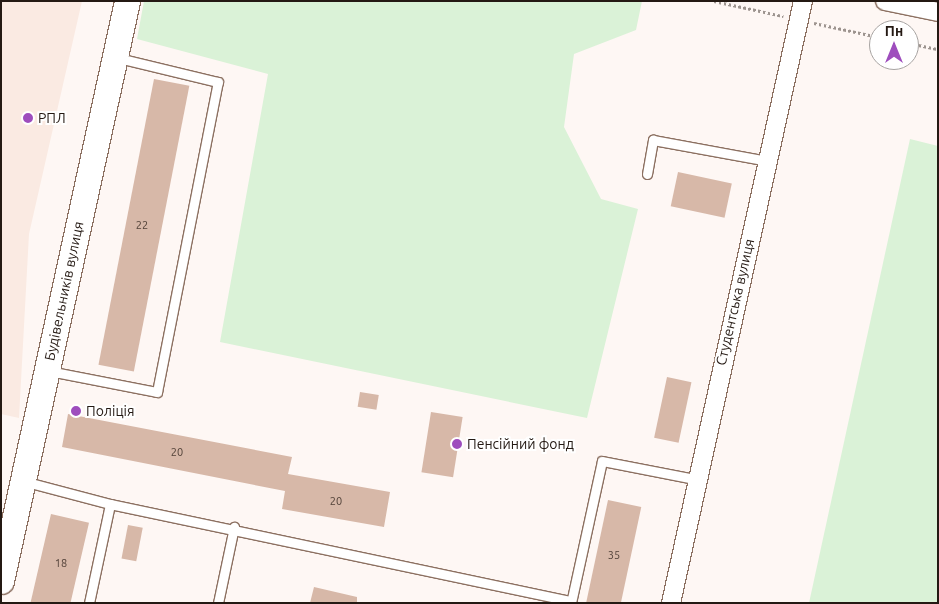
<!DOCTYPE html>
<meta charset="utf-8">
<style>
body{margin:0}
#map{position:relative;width:939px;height:604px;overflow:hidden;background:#fef7f4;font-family:Ubuntu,sans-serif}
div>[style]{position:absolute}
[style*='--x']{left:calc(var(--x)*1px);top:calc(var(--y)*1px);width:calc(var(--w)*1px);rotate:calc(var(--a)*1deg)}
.built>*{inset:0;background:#faeae2}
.green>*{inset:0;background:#daf2d7}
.building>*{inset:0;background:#d7b8a8;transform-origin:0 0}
.path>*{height:3px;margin-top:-1.5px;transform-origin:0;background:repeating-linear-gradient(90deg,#9d948f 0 2.5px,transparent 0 5px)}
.roads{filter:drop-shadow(1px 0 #8c7061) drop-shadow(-1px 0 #8c7061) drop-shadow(0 1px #8c7061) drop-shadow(0 -1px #8c7061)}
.lane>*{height:9px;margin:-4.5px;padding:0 4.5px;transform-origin:4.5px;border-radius:4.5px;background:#fff}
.street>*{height:18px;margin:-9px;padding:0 9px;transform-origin:9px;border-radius:9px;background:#fff}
.secondary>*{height:25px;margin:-12.5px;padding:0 12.5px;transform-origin:12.5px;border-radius:12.5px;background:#fff}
.dots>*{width:14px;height:14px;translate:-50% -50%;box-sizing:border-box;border:2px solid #fff;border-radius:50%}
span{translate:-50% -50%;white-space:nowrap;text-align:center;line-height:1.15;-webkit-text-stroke:4px #fff;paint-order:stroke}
.number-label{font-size:11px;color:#514138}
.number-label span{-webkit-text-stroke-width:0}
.poi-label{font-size:14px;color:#241913}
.left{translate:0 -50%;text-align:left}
.street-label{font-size:14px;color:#241913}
.frame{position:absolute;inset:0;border:2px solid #241913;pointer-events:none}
.north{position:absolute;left:869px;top:20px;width:50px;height:50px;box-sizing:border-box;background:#fff;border:1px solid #a7a3a1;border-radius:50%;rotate:0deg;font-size:14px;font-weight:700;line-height:20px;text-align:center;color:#241913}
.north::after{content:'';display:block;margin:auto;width:18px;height:22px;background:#9e4dbd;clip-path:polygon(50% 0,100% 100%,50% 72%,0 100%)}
</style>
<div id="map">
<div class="built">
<i style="clip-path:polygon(1px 1px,82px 1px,29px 234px,19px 418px,1px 414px)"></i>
</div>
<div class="green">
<i style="clip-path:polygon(144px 1px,642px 1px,636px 30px,574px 54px,564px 127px,601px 199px,638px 209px,587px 418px,220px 342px,268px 74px,137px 39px)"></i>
<i style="clip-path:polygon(910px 139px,938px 146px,938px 603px,809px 603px)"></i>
</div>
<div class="building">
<i style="left:154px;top:79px;width:36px;height:291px;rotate:11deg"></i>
<i style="left:678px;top:172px;width:55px;height:35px;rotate:12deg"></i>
<i style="left:667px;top:377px;width:25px;height:62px;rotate:12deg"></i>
<i style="left:360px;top:392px;width:19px;height:15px;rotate:9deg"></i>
<i style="left:431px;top:412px;width:32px;height:61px;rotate:9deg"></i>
<i style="clip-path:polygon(68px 414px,292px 457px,288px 474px,390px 492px,384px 527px,282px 509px,285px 491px,62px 447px)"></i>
<i style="left:608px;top:500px;width:34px;height:105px;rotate:12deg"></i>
<i style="left:51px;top:514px;width:39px;height:91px;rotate:13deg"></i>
<i style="left:128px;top:525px;width:15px;height:34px;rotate:11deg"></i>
<i style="clip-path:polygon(314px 587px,357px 597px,357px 603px,310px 603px)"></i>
</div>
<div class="path">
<i style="--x:714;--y:1;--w:71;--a:12.3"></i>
<i style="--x:814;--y:23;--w:66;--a:12.2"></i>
<i style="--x:909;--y:43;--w:30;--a:12"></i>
</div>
<div class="roads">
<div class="lane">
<i style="--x:647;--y:174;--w:35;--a:-80"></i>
<i style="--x:653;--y:140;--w:116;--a:10.4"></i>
<i style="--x:49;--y:371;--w:110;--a:11"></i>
<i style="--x:157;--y:392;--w:316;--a:-78.9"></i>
<i style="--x:218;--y:82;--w:106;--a:-166.4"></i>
<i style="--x:23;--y:481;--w:90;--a:14.8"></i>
<i style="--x:110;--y:504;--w:471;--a:11.9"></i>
<i style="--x:89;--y:603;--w:101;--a:-78"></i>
<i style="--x:218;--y:603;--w:78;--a:-78.1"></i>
<i style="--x:571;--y:603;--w:145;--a:-77.7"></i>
<i style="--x:602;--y:461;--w:95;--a:11"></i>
</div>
<div class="street">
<i style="--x:885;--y:1;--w:54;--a:11.7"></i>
<i style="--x:671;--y:603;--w:616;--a:-77.63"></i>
</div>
<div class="secondary">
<i style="--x:1;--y:581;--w:594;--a:-77.74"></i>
</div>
</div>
<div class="dots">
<i style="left:28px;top:118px;background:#9e4dbd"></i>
<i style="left:76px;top:411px;background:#9e4dbd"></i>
<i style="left:457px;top:444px;background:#9e4dbd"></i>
</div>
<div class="number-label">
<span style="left:142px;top:225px">22</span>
<span style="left:177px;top:452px">20</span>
<span style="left:336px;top:501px">20</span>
<span style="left:614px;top:555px">35</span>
<span style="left:61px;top:563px">18</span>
</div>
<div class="poi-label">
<span class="left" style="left:38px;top:118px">РПЛ</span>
<span class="left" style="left:86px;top:411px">Поліція</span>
<span class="left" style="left:467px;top:444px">Пенсійний фонд</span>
</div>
<div class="street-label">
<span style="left:64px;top:291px;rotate:-78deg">Будівельників вулиця</span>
<span style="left:735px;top:302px;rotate:-77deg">Студентська вулиця</span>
</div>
<div class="frame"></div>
<div class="north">Пн</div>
</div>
